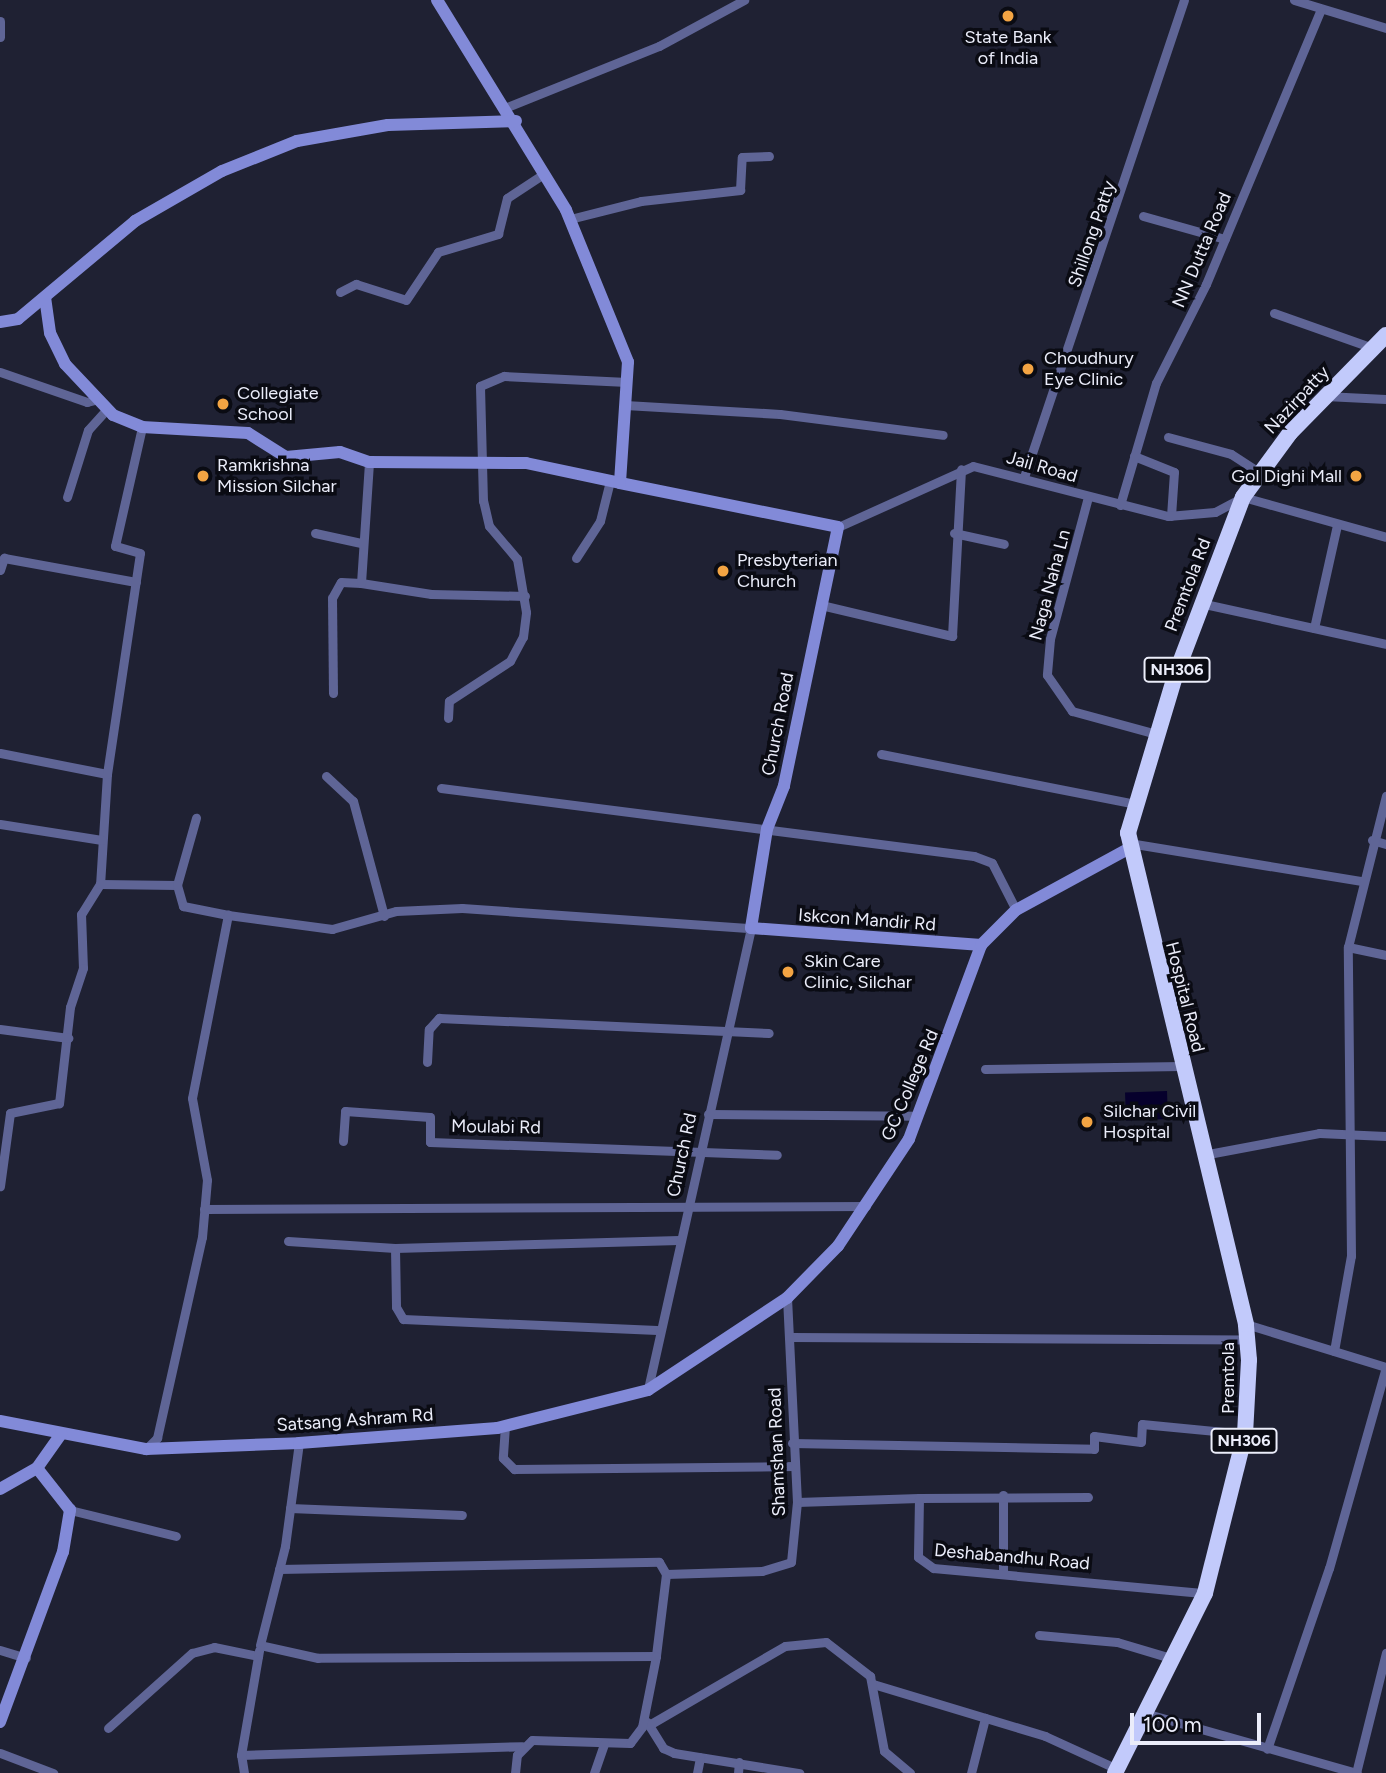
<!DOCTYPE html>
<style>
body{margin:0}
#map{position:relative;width:1386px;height:1773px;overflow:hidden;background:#1f2133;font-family:Figtree,sans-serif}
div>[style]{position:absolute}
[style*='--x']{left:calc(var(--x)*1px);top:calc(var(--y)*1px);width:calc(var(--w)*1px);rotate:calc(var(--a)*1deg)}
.water>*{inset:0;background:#06002c;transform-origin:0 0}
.street>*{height:9px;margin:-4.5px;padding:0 4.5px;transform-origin:4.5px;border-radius:4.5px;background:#5f6596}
.secondary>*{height:12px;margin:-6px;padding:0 6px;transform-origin:6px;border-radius:6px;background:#828ad8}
.highway>*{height:16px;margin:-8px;padding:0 8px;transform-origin:8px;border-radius:8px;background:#c2cafb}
.dots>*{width:19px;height:19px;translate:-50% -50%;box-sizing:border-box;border:4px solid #0a0b13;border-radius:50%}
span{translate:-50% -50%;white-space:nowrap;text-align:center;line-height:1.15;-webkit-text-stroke:7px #0a0b13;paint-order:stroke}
.shield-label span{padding:2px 5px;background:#0a0b13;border:2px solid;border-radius:5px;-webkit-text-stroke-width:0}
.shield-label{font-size:16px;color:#ebedfa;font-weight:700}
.poi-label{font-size:18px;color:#ebedfa}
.left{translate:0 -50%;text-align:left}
.right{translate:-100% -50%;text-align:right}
.street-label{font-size:18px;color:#ebedfa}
.scale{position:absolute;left:1130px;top:1713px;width:131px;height:32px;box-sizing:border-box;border:4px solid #ebedfa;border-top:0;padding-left:9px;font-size:21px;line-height:24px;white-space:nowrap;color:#ebedfa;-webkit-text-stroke:5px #0a0b13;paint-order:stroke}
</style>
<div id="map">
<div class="water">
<i style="left:1167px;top:1091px;width:28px;height:42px;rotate:88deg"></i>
</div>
<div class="street">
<i style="--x:1294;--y:0;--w:96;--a:16.9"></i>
<i style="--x:0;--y:21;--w:16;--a:90"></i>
<i style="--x:507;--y:107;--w:164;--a:-21.9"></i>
<i style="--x:659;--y:46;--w:97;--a:-28.4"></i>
<i style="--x:1143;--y:216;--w:85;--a:15.7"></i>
<i style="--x:570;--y:219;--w:73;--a:-14.2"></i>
<i style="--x:641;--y:201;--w:100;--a:-6.3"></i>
<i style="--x:740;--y:190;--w:33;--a:-87"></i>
<i style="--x:742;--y:157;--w:27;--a:-2"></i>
<i style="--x:340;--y:292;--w:18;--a:-27"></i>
<i style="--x:356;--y:284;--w:52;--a:17.7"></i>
<i style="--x:406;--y:300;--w:58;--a:-56.3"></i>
<i style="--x:438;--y:252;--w:63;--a:-16.7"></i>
<i style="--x:498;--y:234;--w:37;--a:-76"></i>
<i style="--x:507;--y:198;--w:45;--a:-33.3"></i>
<i style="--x:1274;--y:313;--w:105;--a:19.5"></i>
<i style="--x:0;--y:372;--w:92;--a:19"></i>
<i style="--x:87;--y:402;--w:11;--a:-15"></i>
<i style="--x:1325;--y:396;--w:61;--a:2.8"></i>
<i style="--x:625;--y:405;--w:155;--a:3.3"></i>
<i style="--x:780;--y:414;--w:164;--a:7.3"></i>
<i style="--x:1168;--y:437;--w:65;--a:15.1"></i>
<i style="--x:1231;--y:454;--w:33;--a:33"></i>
<i style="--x:1134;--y:456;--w:43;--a:21.8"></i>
<i style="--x:1174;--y:472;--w:44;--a:93.9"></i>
<i style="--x:1024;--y:477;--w:503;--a:-71.46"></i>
<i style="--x:67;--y:497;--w:70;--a:-72.6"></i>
<i style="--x:88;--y:430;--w:28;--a:-48"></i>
<i style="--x:1088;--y:497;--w:147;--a:105"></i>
<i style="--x:1050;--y:639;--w:36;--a:95"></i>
<i style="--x:1047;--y:675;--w:44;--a:55.2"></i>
<i style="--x:1072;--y:711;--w:87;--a:15.3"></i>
<i style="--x:1120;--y:505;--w:127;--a:-73.6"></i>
<i style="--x:1156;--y:383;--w:111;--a:-63.2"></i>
<i style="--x:1206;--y:284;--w:298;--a:-67.3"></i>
<i style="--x:838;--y:527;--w:148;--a:-24.3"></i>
<i style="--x:973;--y:466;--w:201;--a:14.4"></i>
<i style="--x:1168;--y:516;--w:47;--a:-4.9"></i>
<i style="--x:1215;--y:512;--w:32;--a:-28"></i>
<i style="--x:1243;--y:497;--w:148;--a:15.6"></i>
<i style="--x:315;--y:533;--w:47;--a:12.3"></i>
<i style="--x:954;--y:533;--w:51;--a:12.4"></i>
<i style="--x:576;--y:558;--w:44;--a:-57"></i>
<i style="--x:600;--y:521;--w:41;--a:-76"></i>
<i style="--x:0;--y:570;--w:13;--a:-72"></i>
<i style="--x:4;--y:558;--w:134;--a:10.3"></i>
<i style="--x:361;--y:583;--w:71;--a:8.9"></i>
<i style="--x:431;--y:594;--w:94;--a:1.2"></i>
<i style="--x:1200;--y:603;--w:190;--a:12.4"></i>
<i style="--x:821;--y:605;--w:135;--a:13.3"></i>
<i style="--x:952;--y:636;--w:167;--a:-86.9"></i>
<i style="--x:1314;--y:628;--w:106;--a:-77.4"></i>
<i style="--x:333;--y:693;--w:95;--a:-90.6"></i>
<i style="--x:332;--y:598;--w:18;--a:-61"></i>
<i style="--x:341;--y:582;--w:20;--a:3"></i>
<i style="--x:361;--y:583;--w:121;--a:-86.2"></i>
<i style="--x:448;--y:718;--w:17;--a:-87"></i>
<i style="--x:449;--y:701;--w:73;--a:-33.3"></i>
<i style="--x:510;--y:661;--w:27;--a:-62"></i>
<i style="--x:523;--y:637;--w:25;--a:-83"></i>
<i style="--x:526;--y:612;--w:54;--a:-99.6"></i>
<i style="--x:517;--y:559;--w:43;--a:-130.3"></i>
<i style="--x:489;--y:526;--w:26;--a:-103"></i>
<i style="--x:483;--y:501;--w:115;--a:-91.5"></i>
<i style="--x:480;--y:386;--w:26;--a:-23"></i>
<i style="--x:504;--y:376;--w:123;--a:2.8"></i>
<i style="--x:0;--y:753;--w:109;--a:11.1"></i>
<i style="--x:107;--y:774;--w:110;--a:93.6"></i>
<i style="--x:100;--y:884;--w:36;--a:122"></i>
<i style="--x:81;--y:914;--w:54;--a:87.9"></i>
<i style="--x:83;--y:968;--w:41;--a:108.4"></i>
<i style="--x:70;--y:1007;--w:97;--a:96.5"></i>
<i style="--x:59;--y:1103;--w:50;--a:168.5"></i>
<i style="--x:10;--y:1113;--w:74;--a:97.8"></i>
<i style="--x:881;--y:754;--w:259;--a:11.1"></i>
<i style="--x:107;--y:774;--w:223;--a:-81.5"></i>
<i style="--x:140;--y:553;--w:26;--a:-164"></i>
<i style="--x:115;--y:546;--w:122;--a:-77.2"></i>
<i style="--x:326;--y:776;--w:37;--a:43"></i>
<i style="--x:353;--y:801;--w:119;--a:74.9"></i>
<i style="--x:441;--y:788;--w:537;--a:7.27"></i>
<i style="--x:974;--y:856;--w:19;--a:21"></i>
<i style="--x:992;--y:863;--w:53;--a:62.9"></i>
<i style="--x:0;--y:824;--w:103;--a:8.9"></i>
<i style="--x:1372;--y:840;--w:15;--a:16"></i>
<i style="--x:1129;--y:843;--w:236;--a:9.3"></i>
<i style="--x:100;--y:884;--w:77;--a:0.7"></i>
<i style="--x:177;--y:885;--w:22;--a:74"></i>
<i style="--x:183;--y:906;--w:46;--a:11.3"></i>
<i style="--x:177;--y:885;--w:70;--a:-74.2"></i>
<i style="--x:1348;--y:947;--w:39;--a:12"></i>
<i style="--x:0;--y:1029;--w:69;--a:7.5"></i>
<i style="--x:427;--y:1062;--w:33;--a:-87"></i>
<i style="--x:429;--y:1029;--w:15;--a:-48"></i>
<i style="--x:439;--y:1018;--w:330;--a:2.6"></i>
<i style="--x:985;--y:1069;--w:197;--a:-0.9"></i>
<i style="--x:708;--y:1114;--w:210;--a:0.5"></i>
<i style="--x:343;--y:1141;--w:30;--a:-86"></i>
<i style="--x:345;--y:1111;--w:85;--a:4"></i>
<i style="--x:430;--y:1117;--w:25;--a:90"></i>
<i style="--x:430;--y:1142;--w:347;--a:2.1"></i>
<i style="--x:1203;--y:1155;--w:118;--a:-10.7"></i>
<i style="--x:1319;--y:1133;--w:67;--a:2.6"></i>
<i style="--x:204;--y:1209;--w:662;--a:-0.26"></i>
<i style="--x:288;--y:1241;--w:107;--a:3.7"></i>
<i style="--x:395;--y:1248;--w:284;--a:-1.6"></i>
<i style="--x:395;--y:1248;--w:59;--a:89"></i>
<i style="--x:396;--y:1307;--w:14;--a:60"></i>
<i style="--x:403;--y:1319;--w:254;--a:2.5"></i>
<i style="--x:1246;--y:1324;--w:146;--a:17.1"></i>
<i style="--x:1386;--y:1367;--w:209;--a:105.8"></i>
<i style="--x:1329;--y:1568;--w:191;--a:108.9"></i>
<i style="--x:791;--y:1337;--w:457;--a:0.3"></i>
<i style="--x:1334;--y:1351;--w:97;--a:-79.9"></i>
<i style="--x:1351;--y:1256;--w:309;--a:-90.6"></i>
<i style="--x:1348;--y:947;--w:156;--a:-75.9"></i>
<i style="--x:505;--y:1426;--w:32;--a:94"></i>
<i style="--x:503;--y:1458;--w:16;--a:45"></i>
<i style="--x:514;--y:1469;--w:280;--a:-0.6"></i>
<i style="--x:792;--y:1443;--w:302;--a:1.1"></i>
<i style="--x:1094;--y:1449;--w:13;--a:-90"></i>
<i style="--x:1094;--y:1436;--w:47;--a:7.3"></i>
<i style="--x:1141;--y:1442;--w:18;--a:-87"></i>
<i style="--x:1142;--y:1424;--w:103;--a:5.5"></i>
<i style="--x:146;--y:1449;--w:16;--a:-45"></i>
<i style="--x:157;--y:1438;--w:206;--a:-77.4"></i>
<i style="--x:202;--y:1237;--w:57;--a:-85"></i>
<i style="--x:207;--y:1180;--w:83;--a:-100.4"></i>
<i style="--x:192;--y:1098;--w:187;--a:-78.9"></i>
<i style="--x:228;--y:915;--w:105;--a:7.7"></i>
<i style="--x:332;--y:929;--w:66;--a:-15.7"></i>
<i style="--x:396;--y:911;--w:66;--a:-2.6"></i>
<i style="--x:462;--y:908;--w:290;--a:4"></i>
<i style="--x:751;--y:928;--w:473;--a:102.6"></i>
<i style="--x:1003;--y:1495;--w:78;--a:90"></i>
<i style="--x:919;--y:1498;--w:169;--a:-0.3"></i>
<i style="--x:797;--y:1502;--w:122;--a:-1.9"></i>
<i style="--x:919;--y:1498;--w:59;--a:91"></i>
<i style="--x:918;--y:1557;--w:19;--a:36"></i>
<i style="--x:933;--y:1568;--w:273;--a:5.3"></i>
<i style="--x:290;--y:1508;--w:172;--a:2.3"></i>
<i style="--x:70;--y:1510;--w:109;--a:13.8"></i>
<i style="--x:279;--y:1569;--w:380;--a:-1.1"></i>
<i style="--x:659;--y:1562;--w:14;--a:60"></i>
<i style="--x:666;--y:1574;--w:83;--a:97"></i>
<i style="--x:656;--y:1656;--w:338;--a:179.7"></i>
<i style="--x:318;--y:1658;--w:59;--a:-167.4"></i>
<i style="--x:260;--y:1645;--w:102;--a:-75.8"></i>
<i style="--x:285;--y:1546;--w:104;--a:-82.3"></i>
<i style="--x:666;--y:1574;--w:96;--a:-1.8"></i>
<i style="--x:762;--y:1571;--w:30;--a:-17"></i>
<i style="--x:791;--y:1562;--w:60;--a:-84.3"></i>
<i style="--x:797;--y:1502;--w:204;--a:-92.8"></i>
<i style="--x:1039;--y:1635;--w:78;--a:5.1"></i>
<i style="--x:1117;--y:1642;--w:59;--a:16.6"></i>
<i style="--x:0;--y:1650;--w:27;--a:17"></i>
<i style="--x:873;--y:1684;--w:180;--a:16.8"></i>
<i style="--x:1045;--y:1736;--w:79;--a:24.6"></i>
<i style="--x:1148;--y:1714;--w:217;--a:15.8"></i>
<i style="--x:647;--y:1722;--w:31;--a:58"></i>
<i style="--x:663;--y:1748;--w:12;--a:24"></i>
<i style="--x:674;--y:1753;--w:127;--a:9.1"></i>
<i style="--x:649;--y:1725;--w:157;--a:-30.2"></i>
<i style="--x:785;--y:1646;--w:41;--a:-5.6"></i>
<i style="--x:826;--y:1642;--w:56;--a:37.7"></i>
<i style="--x:870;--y:1676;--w:76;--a:79.4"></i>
<i style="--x:884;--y:1751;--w:34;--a:40"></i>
<i style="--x:108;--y:1728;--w:113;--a:-41.8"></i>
<i style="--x:192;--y:1653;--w:23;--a:-15"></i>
<i style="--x:214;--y:1647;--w:45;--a:11.6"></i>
<i style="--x:0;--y:1753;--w:57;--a:20.7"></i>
<i style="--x:241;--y:1755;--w:281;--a:-1.8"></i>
<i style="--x:244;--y:1773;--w:18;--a:-99"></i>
<i style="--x:241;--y:1755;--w:106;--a:-80.2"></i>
<i style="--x:515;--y:1773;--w:18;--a:-84"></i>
<i style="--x:517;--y:1755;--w:21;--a:-45"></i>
<i style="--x:532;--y:1740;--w:98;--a:1.8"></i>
<i style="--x:630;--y:1743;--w:20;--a:-53"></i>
<i style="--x:642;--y:1727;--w:72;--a:-78.8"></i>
<i style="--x:594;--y:1773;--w:31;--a:-71"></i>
<i style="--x:697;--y:1773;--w:16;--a:-79"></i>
<i style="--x:738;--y:1773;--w:11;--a:-85"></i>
<i style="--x:971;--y:1773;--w:57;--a:-75.7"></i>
<i style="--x:1356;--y:1773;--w:124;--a:-76"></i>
</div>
<div class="secondary">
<i style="--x:437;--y:0;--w:246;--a:58.4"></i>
<i style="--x:566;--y:210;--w:164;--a:67.8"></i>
<i style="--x:628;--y:362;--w:121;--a:93.8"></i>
<i style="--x:620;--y:483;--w:222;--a:11.4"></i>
<i style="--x:838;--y:527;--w:265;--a:101.8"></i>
<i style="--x:784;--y:786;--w:46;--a:111.6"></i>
<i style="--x:767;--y:829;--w:100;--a:99.2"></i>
<i style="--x:751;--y:928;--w:231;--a:4.2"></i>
<i style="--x:45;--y:297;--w:36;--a:82"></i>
<i style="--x:50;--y:333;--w:34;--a:64"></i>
<i style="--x:65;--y:364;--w:70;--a:46.7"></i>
<i style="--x:113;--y:415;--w:31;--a:22"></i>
<i style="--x:142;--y:427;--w:106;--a:3.2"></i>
<i style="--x:248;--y:433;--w:45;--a:32.3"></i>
<i style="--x:286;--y:457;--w:54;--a:-5.3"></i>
<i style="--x:340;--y:452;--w:31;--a:19"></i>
<i style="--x:369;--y:462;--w:157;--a:0.4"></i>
<i style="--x:526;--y:463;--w:96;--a:12"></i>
<i style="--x:0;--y:322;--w:18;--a:-9"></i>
<i style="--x:18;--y:319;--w:153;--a:-39.9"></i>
<i style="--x:135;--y:221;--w:100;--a:-29.9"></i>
<i style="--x:222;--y:171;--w:81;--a:-21.8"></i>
<i style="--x:297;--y:141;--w:92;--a:-10"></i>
<i style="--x:388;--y:125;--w:128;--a:-1.8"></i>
<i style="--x:0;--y:1421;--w:149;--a:10.9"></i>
<i style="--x:146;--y:1449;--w:153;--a:-2.2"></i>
<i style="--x:299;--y:1443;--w:199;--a:-4.3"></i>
<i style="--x:497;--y:1428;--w:156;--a:-14.1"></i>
<i style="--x:648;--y:1390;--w:167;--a:-33.5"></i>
<i style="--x:787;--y:1298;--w:73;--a:-45.6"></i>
<i style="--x:838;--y:1246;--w:128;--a:-56.4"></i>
<i style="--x:909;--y:1139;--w:207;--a:-69.6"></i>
<i style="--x:981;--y:945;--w:49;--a:-45"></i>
<i style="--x:1016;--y:910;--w:128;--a:-28.6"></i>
<i style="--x:0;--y:1489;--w:43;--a:-29.6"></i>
<i style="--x:0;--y:1722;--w:181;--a:-69.7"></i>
<i style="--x:63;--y:1552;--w:43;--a:-80.5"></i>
<i style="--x:70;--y:1510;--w:53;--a:-128.2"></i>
<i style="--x:37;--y:1468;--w:42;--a:-54.8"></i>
</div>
<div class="highway">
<i style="--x:1115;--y:1773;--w:201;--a:-63.4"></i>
<i style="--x:1205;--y:1593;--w:164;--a:-75.9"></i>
<i style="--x:1245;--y:1434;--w:74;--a:-86.9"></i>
<i style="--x:1249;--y:1360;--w:36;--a:-95"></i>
<i style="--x:1246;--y:1324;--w:505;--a:-103.51"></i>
<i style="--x:1128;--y:833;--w:164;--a:-73.3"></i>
<i style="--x:1175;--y:676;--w:191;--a:-69.2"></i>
<i style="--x:1243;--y:497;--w:79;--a:-53.7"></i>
<i style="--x:1290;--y:433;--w:137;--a:-45.6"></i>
</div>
<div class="dots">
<i style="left:1008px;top:16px;background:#f3a443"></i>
<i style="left:1028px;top:369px;background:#f3a443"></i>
<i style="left:223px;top:404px;background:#f3a443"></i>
<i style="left:203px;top:476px;background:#f3a443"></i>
<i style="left:1356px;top:476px;background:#f3a443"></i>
<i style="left:723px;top:571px;background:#f3a443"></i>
<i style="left:788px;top:972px;background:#f3a443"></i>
<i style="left:1087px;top:1122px;background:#f3a443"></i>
</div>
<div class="shield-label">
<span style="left:1177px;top:670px">NH306</span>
<span style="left:1244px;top:1441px">NH306</span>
</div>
<div class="poi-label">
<span style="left:1008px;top:48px">State Bank<br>of India</span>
<span class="left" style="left:1044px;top:369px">Choudhury<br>Eye Clinic</span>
<span class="left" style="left:237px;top:404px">Collegiate<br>School</span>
<span class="left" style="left:217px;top:476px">Ramkrishna<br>Mission Silchar</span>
<span class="right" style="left:1342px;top:476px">Gol Dighi Mall</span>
<span class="left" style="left:737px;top:571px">Presbyterian<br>Church</span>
<span class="left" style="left:804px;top:972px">Skin Care<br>Clinic, Silchar</span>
<span class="left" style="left:1103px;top:1122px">Silchar Civil<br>Hospital</span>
</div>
<div class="street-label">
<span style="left:1092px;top:234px;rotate:-71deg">Shillong Patty</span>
<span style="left:1202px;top:250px;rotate:-67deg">NN Dutta Road</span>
<span style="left:1297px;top:400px;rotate:-47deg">Nazirpatty</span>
<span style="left:1042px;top:467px;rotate:16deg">Jail Road</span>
<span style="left:1050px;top:585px;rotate:-75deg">Naga Naha Ln</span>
<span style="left:1188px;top:585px;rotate:-69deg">Premtola Rd</span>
<span style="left:778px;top:724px;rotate:-79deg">Church Road</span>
<span style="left:867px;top:920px;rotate:4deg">Iskcon Mandir Rd</span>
<span style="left:1185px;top:997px;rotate:76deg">Hospital Road</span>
<span style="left:910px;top:1085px;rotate:-67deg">GC College Rd</span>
<span style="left:496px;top:1127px;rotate:1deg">Moulabi Rd</span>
<span style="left:682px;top:1155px;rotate:-78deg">Church Rd</span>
<span style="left:1228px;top:1378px;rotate:-90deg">Premtola</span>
<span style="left:355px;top:1420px;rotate:-4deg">Satsang Ashram Rd</span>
<span style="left:777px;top:1452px;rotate:-92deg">Shamshan Road</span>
<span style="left:1012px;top:1557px;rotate:5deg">Deshabandhu Road</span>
</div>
<div class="scale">100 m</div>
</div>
